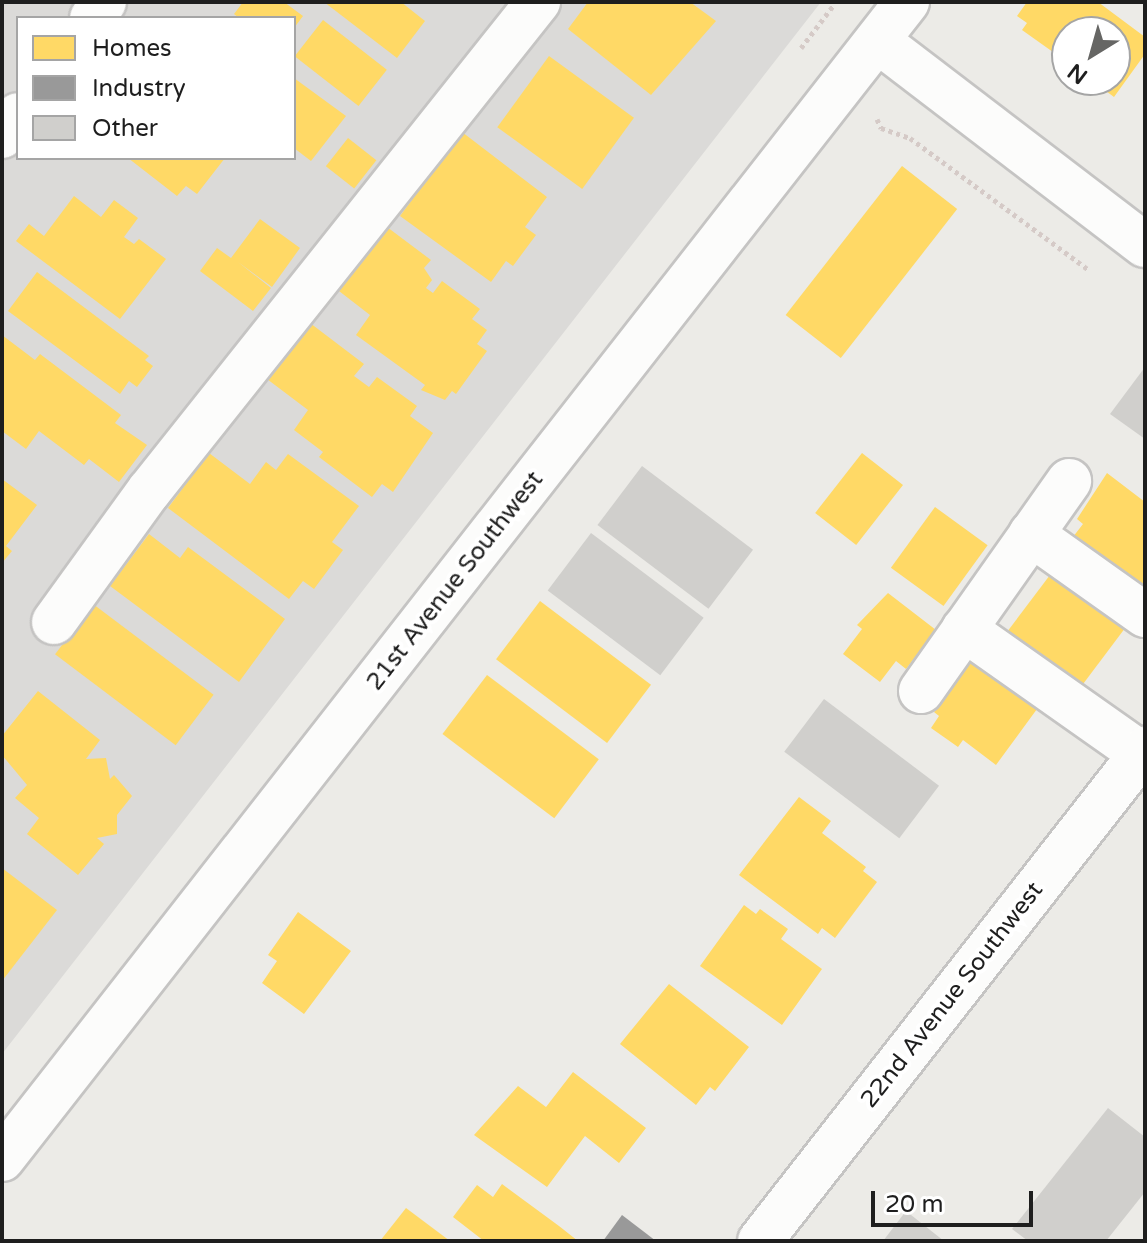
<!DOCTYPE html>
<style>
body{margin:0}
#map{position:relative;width:1147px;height:1243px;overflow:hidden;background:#ecebe7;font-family:"Varela Round",sans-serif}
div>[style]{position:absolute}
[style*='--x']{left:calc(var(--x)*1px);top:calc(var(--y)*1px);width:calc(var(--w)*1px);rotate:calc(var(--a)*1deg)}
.residential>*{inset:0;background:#dbdad8}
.homes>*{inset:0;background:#ffd966;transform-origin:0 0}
.industry>*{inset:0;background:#999}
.building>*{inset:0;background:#d0cfcc;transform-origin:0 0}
.path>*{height:5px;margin-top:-2.5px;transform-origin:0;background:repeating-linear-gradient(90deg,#d5cac7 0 4px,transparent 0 8px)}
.roads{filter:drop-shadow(2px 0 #c5c4c3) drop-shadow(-2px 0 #c5c4c3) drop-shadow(0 2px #c5c4c3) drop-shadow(0 -2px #c5c4c3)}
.minor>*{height:44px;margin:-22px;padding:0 22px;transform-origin:22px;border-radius:22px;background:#fcfcfb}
span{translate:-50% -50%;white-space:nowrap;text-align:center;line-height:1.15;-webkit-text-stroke:8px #fff;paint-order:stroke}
.street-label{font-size:24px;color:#1e1e1e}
.frame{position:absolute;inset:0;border:4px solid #1e1e1e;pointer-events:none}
.legend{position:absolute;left:16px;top:16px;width:280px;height:144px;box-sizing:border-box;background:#fff;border:2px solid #a5a5a5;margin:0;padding:10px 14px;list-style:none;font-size:24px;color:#1e1e1e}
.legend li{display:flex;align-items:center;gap:16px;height:40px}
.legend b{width:40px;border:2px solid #a5a5a5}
.north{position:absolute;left:1051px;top:16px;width:80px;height:80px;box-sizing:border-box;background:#fff;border:2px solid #a5a5a5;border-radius:50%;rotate:217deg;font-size:22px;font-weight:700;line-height:32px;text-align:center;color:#1e1e1e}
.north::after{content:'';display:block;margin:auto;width:28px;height:36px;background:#666664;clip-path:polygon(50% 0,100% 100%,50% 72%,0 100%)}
.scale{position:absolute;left:871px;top:1191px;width:162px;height:36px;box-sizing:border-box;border:4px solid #1e1e1e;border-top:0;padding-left:10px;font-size:24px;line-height:28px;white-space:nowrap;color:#1e1e1e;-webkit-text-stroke:6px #fff;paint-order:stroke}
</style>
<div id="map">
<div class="residential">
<i style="clip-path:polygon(evenodd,2px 2px,821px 2px,2px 1054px,2px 2px,18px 18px,294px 18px,294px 158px,18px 158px,18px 18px)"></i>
</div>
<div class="homes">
<i style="clip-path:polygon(243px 2px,284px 2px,303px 16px,294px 28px,294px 18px,239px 18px,234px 14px)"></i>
<i style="clip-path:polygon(324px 2px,401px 2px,425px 21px,397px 58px)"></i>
<i style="clip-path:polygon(588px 2px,690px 2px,716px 21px,651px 95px,568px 29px)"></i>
<i style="clip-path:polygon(1027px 2px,1098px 2px,1145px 37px,1145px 54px,1114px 97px,1091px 80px,1115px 80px,1115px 32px,1067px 32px,1067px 62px,1022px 30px,1027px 23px,1017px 16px)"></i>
<i style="left:323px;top:20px;width:81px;height:46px;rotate:38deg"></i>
<i style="left:549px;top:56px;width:105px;height:88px;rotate:36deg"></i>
<i style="clip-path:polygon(294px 78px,346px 116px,311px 161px,294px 148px)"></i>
<i style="clip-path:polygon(462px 132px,547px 197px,525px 227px,536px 235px,513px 266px,506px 261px,491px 282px,400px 216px)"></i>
<i style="left:348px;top:138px;width:36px;height:36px;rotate:38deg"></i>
<i style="clip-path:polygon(128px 158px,225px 158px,197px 194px,186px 186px,177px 196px)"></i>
<i style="left:902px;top:166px;width:70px;height:189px;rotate:38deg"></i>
<i style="clip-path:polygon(74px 196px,101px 217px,114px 200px,138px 218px,124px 237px,134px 244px,139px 239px,166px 259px,120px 319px,16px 241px,29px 224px,44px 236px)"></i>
<i style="clip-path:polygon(260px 219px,300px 248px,272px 287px,238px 262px,271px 288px,253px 311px,200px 271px,217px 248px,231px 258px)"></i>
<i style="clip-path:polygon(387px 227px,431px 260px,424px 268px,432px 280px,426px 288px,433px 293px,442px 281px,480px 309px,472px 319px,487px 330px,477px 344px,487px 351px,456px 394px,452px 391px,445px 400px,421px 390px,425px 385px,356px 335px,370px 315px,339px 291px)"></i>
<i style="clip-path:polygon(37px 272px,149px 356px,145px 360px,153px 366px,137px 387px,129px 381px,120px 394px,8px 311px)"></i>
<i style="clip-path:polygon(310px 323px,364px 364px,354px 376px,369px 387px,377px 377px,417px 406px,410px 416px,433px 433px,393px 492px,382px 484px,372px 497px,319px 457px,323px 452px,294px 430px,308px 410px,267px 379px)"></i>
<i style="clip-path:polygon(2px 335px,35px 360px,40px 354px,121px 415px,115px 423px,147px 445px,119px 482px,89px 459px,84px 465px,39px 431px,26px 449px,2px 431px)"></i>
<i style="clip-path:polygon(209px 453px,250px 484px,266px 462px,276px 470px,288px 454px,359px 506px,332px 542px,343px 550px,314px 589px,303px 581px,289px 599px,168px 508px)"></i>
<i style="left:862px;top:453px;width:52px;height:76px;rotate:38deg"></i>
<i style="clip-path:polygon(1107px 473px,1145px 502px,1145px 606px,1066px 546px,1083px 524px,1077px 519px)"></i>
<i style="clip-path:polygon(2px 479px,37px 505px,6px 546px,12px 551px,2px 563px)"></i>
<i style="left:935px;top:507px;width:65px;height:75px;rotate:36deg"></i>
<i style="clip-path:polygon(149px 534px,180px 558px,188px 547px,285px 619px,239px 682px,110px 586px)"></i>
<i style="left:1053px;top:571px;width:92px;height:79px;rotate:37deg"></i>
<i style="clip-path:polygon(888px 593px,936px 630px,906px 669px,896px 661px,880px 682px,843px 654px,862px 629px,857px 625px)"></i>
<i style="left:540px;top:601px;width:139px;height:73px;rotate:37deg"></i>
<i style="left:93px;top:604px;width:151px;height:63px;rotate:37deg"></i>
<i style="clip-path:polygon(986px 655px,1010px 674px,1002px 684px,1037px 709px,996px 765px,963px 740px,958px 747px,931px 728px,939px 716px,934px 712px,953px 686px,971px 661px,977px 666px)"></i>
<i style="left:487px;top:675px;width:140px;height:74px;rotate:37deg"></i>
<i style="clip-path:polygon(38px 691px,100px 740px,86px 759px,106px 758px,110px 779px,114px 775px,132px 796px,117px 815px,117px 834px,97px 838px,104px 844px,78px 875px,27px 834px,39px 818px,15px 798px,27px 785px,2px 755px,2px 736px)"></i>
<i style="clip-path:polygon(799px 797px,831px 821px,822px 833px,866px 867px,863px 871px,877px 882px,835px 938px,822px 928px,818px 934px,739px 875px)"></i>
<i style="clip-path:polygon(2px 868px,57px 910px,2px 981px)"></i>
<i style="clip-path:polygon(744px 905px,756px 914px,760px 909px,788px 929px,781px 939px,822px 969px,782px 1025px,700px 966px)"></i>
<i style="clip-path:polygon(298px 912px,351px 951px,304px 1014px,262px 983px,277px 961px,268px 955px)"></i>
<i style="clip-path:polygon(669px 984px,749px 1047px,715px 1091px,710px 1087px,696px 1105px,620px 1044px)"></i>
<i style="clip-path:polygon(573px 1072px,646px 1128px,619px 1163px,585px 1136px,547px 1187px,474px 1135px,518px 1086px,546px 1107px)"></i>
<i style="clip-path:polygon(502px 1184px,559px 1226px,578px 1241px,484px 1241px,453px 1217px,477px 1185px,493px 1197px)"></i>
<i style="clip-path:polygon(406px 1208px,450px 1241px,380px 1241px)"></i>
</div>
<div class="industry">
<i style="clip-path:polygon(622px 1215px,656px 1241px,603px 1241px)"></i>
</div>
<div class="building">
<i style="clip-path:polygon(1145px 367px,1145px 439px,1110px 414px)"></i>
<i style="left:642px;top:466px;width:139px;height:74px;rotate:37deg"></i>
<i style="left:591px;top:533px;width:141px;height:72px;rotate:37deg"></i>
<i style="left:824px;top:699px;width:144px;height:66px;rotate:37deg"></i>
<i style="clip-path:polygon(1108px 1108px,1145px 1137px,1145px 1192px,1106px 1241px,1028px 1241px,1012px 1229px)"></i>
<i style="clip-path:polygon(906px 1211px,944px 1241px,883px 1241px)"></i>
</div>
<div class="path">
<i style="--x:801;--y:48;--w:53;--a:-52.7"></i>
<i style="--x:877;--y:119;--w:10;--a:66"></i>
<i style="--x:881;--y:128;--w:31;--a:19"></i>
<i style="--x:910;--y:138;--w:221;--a:36.4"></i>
</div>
<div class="roads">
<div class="minor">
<i style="--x:92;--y:18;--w:20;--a:-53"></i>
<i style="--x:878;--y:41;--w:336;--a:37.4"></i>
<i style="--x:2;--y:136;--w:26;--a:-53"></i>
<i style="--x:1031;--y:534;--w:140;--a:35.4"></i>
<i style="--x:54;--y:622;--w:162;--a:-54.1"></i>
<i style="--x:149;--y:491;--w:625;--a:-51.5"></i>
<i style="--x:964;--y:629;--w:217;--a:35.2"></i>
<i style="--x:921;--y:691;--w:257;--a:-54.8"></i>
<i style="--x:2;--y:1159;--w:1469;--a:-51.97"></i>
<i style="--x:760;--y:1241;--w:625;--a:-51.96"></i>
</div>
</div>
<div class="street-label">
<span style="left:455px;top:581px;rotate:-52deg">21st Avenue Southwest</span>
<span style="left:952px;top:995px;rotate:-52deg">22nd Avenue Southwest</span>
</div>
<div class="frame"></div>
<ul class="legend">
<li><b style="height:22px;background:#ffd966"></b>Homes</li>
<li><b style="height:22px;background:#999"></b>Industry</li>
<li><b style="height:22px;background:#d0cfcc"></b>Other</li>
</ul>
<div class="north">N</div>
<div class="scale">20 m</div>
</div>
